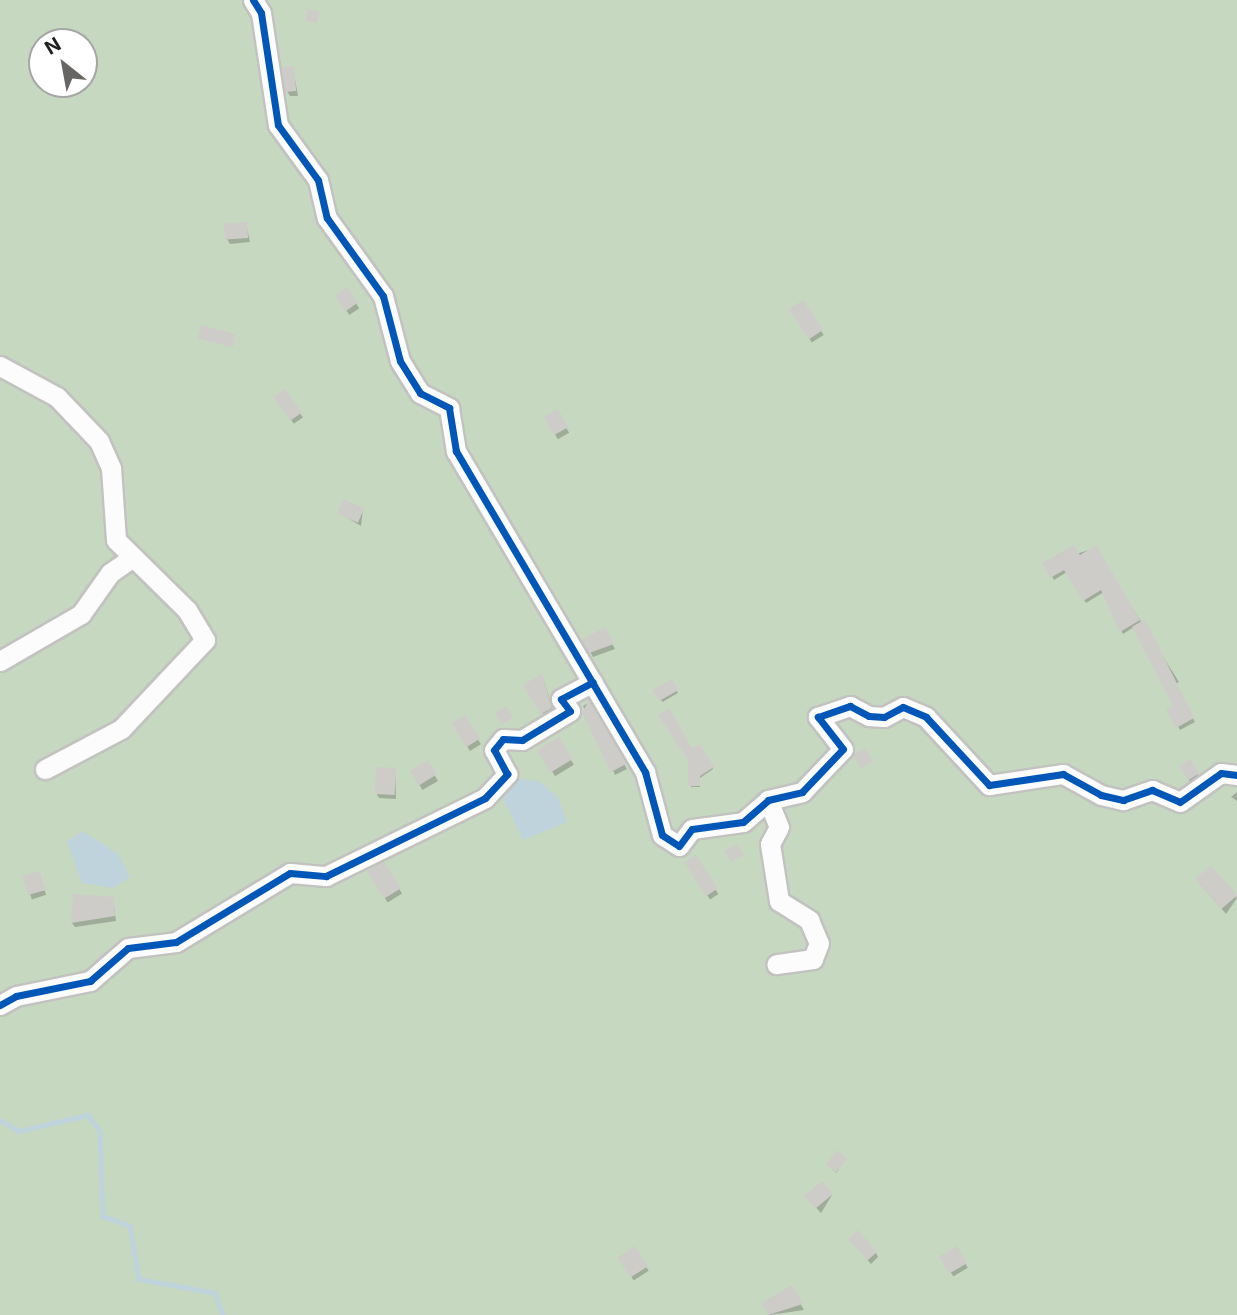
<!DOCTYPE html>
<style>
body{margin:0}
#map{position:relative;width:1237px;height:1315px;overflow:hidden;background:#ecebe8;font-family:Inter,sans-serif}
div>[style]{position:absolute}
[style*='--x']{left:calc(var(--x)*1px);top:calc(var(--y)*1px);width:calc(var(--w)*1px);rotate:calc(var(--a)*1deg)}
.forest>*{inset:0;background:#c7d8c0}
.water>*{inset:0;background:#bed3dc}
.shadow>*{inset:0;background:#0003;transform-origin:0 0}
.stream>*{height:4.5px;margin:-2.25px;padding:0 2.25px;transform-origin:2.25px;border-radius:2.25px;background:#bed3dc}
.building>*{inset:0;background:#cdccc9;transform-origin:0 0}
.roads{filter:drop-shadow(2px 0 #c2c2c0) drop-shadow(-2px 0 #c2c2c0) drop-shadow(0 2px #c2c2c0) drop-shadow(0 -2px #c2c2c0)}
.minor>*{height:19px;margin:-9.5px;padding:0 9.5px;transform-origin:9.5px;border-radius:9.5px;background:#fcfcfc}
.cycleway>*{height:7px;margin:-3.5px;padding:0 3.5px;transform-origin:3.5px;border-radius:3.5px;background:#0057b8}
span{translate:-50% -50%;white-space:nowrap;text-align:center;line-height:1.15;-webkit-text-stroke:7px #fff;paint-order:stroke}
.north{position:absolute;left:28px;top:28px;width:70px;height:70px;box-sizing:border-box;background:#fff;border:2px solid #a5a5a5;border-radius:50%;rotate:329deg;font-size:19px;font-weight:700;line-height:28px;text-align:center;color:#1f1f1f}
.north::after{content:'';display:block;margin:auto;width:24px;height:32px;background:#676665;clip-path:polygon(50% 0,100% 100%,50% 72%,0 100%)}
</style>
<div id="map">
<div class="forest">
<i style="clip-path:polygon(evenodd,0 0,1237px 0,1237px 1315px,0 1315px,0 0,42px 42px,84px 42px,84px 84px,42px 84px,42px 42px)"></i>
</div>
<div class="water">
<i style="clip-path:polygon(520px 779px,539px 781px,558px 798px,567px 822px,523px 840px,504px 800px,504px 787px)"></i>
<i style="clip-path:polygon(83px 831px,119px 855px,130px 877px,112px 888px,82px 883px,67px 841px)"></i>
</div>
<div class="shadow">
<i style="clip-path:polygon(293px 68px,298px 96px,290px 96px,287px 91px)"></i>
<i style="clip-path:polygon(246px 224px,250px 242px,230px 244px,227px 239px)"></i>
<i style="left:347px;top:290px;width:22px;height:12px;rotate:56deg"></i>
<i style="left:803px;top:302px;width:39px;height:14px;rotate:58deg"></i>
<i style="left:285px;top:391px;width:32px;height:11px;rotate:56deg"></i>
<i style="left:557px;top:411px;width:25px;height:13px;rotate:61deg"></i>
<i style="clip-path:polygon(363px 509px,361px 526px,339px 513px)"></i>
<i style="clip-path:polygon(1095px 548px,1179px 682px,1174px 685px,1195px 722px,1180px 730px,1169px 710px,1176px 707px,1134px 627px,1123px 634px,1104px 592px,1086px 603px,1067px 572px,1054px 580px,1045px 564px)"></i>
<i style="clip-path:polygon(605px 630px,615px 649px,593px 657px,584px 641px)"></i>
<i style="clip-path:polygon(544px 681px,554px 713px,546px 718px,526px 686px)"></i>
<i style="left:671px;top:681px;width:14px;height:18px;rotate:60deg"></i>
<i style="clip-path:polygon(588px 703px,627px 769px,615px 775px,583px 706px)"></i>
<i style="left:464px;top:717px;width:32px;height:13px;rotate:58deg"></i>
<i style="left:559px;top:740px;width:29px;height:22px;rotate:59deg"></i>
<i style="clip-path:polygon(699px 746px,713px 769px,700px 778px,700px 787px,691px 787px,691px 751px)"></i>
<i style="clip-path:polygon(1190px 761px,1200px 779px,1192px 785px,1181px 767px)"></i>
<i style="left:427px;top:762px;width:22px;height:18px;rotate:60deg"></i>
<i style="clip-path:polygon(395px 770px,396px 799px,379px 798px,376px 793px)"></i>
<i style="clip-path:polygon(1237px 792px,1237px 801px,1231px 797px)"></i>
<i style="left:695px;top:858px;width:43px;height:10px;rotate:57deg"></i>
<i style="left:383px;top:863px;width:36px;height:17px;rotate:58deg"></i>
<i style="clip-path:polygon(1211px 868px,1237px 898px,1226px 914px,1200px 884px)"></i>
<i style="left:39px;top:873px;width:23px;height:15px;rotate:72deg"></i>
<i style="clip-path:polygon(113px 899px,116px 921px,75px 927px,72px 923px)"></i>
<i style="clip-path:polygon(845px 1159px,836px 1173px,828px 1165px)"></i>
<i style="clip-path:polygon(832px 1195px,821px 1213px,810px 1201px)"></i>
<i style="clip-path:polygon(850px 1240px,876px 1253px,878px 1257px,871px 1264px)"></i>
<i style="left:634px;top:1248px;width:27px;height:18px;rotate:57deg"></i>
<i style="left:956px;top:1248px;width:23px;height:17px;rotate:59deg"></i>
<i style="clip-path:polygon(791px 1287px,804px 1310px,770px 1315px,763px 1303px)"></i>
</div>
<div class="stream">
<i style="--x:0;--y:1120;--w:22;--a:30"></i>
<i style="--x:19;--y:1131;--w:71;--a:-13.1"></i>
<i style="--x:88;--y:1115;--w:20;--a:53"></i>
<i style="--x:100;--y:1131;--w:85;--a:88"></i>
<i style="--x:103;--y:1216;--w:29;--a:20"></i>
<i style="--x:130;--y:1226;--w:54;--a:80.4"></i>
<i style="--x:139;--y:1279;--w:77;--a:10.4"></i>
<i style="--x:215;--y:1293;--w:23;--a:70"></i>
</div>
<div class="building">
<i style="left:308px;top:9px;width:12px;height:12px;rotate:14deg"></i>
<i style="left:294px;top:66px;width:25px;height:12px;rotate:85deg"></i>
<i style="left:247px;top:222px;width:16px;height:23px;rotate:86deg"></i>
<i style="left:347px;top:287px;width:19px;height:15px;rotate:55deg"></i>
<i style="left:803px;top:300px;width:36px;height:17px;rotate:56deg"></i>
<i style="left:201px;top:325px;width:36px;height:14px;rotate:14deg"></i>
<i style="left:285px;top:389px;width:29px;height:14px;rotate:55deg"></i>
<i style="left:558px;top:409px;width:21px;height:16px;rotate:61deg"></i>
<i style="left:343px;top:499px;width:23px;height:16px;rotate:23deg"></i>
<i style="clip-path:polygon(1074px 545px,1080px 555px,1096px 545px,1140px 620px,1120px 632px,1101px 590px,1083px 601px,1064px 570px,1050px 578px,1042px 563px)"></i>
<i style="clip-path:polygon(1145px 619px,1194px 718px,1176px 728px,1166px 710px,1173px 706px,1132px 627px)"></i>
<i style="clip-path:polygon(605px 627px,614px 644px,589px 653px,582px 640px)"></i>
<i style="clip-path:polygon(542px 674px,552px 708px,541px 714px,523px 685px)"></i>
<i style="left:672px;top:679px;width:13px;height:22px;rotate:61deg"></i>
<i style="clip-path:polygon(589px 700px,626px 764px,611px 772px,582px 713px)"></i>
<i style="left:506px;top:706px;width:14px;height:13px;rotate:60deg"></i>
<i style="clip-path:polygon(669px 708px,692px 748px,700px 744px,714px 767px,700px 776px,700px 786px,688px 786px,688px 760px,658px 715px)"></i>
<i style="left:465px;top:715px;width:28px;height:16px;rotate:58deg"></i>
<i style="left:559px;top:737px;width:26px;height:26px;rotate:59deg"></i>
<i style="left:865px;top:748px;width:16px;height:14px;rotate:60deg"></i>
<i style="left:1190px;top:759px;width:17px;height:13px;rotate:57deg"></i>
<i style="left:428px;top:760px;width:17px;height:21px;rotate:59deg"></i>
<i style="left:376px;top:767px;width:20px;height:27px;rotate:3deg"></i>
<i style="left:737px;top:844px;width:13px;height:14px;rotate:61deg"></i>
<i style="left:696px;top:855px;width:40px;height:14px;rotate:57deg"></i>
<i style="left:384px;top:861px;width:32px;height:20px;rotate:58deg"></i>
<i style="left:1211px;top:865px;width:40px;height:21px;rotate:49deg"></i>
<i style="left:40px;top:871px;width:20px;height:18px;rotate:75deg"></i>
<i style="clip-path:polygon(73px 894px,114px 897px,115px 916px,71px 923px)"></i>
<i style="left:837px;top:1150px;width:13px;height:18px;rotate:39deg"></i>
<i style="left:822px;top:1181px;width:17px;height:23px;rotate:50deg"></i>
<i style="left:858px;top:1230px;width:29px;height:13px;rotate:49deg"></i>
<i style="left:635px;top:1246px;width:24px;height:21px;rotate:57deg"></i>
<i style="left:957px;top:1246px;width:20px;height:21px;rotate:60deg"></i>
<i style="clip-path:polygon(792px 1285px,803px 1304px,768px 1315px,761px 1303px)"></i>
</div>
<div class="roads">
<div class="minor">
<i style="--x:253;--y:0;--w:15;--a:58"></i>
<i style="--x:261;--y:13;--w:113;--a:81.4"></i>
<i style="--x:278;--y:125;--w:68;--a:54"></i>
<i style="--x:318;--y:180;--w:39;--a:77"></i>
<i style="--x:327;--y:218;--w:96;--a:54.3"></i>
<i style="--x:383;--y:296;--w:67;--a:75.3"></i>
<i style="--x:400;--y:361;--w:38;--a:58"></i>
<i style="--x:420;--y:393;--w:33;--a:27"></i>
<i style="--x:449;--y:408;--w:44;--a:80.8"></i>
<i style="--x:456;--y:451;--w:373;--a:59.5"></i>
<i style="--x:645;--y:772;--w:65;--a:74.9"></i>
<i style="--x:662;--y:835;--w:20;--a:33"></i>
<i style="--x:679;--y:846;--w:21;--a:-53"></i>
<i style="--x:692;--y:829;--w:51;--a:-7.8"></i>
<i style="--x:743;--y:822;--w:33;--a:-41"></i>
<i style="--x:768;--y:800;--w:35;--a:-13"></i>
<i style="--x:802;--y:792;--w:59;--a:-46.4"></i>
<i style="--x:843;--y:749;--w:41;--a:-128"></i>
<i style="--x:818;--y:717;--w:34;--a:-19"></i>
<i style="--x:850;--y:706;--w:21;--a:28"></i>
<i style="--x:869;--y:716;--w:15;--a:4"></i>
<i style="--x:884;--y:717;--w:21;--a:-28"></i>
<i style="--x:903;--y:707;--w:25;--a:23"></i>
<i style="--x:926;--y:717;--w:93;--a:47.2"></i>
<i style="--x:989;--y:785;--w:75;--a:-8.5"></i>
<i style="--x:1063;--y:774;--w:43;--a:28.9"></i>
<i style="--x:1101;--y:795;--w:23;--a:13"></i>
<i style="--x:1123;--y:800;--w:31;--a:-19"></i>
<i style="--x:1152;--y:790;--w:30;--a:23"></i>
<i style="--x:1180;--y:802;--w:50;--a:-35.3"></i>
<i style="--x:1221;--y:773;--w:16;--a:7"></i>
<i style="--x:0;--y:366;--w:65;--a:28.5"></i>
<i style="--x:57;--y:397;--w:61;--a:46.3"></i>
<i style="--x:99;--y:441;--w:30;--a:66"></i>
<i style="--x:111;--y:468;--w:72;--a:86"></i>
<i style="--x:116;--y:540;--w:100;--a:44.6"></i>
<i style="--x:187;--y:610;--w:35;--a:59"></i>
<i style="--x:205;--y:640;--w:122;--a:133.3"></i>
<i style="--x:121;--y:729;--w:86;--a:152.2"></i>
<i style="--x:0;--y:661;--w:94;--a:-30.1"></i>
<i style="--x:81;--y:614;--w:50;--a:-54.7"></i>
<i style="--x:110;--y:573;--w:28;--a:-35"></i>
<i style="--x:768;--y:800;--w:29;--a:68"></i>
<i style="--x:779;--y:827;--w:19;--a:118"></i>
<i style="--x:770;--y:844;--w:58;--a:81"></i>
<i style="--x:779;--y:901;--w:36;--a:32"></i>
<i style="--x:809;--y:920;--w:25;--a:67"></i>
<i style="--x:819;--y:943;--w:17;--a:111"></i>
<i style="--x:813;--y:959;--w:37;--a:172"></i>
<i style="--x:0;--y:1005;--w:18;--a:-29"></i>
<i style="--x:16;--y:996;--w:76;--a:-11.5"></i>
<i style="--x:90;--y:981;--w:50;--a:-41"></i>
<i style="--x:128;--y:948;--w:48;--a:-7.1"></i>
<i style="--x:176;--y:942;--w:133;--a:-31.2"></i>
<i style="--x:290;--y:873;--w:36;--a:5"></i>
<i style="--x:326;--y:876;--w:177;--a:-26.1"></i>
<i style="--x:485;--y:798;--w:33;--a:-47"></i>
<i style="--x:507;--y:774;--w:27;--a:-118"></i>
<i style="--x:494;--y:750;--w:14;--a:-51"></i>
<i style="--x:503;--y:739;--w:19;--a:3"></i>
<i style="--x:522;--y:740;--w:56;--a:-31.1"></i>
<i style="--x:570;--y:711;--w:15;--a:-127"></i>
<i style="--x:561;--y:699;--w:36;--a:-28"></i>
</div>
</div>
<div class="cycleway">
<i style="--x:253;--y:0;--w:15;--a:58"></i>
<i style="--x:261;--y:13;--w:113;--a:81.4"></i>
<i style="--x:278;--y:125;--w:68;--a:54"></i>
<i style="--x:318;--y:180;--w:39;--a:77"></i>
<i style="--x:327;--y:218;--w:96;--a:54.3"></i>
<i style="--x:383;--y:296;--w:67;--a:75.3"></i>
<i style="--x:400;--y:361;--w:38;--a:58"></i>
<i style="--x:420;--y:393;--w:33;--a:27"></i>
<i style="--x:449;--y:408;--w:44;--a:80.8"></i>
<i style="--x:456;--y:451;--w:373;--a:59.5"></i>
<i style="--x:645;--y:772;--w:65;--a:74.9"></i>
<i style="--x:662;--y:835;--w:20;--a:33"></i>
<i style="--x:679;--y:846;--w:21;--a:-53"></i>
<i style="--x:692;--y:829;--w:51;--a:-7.8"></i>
<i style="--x:743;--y:822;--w:33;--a:-41"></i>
<i style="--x:768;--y:800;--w:35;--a:-13"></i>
<i style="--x:802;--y:792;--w:59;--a:-46.4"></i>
<i style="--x:843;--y:749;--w:41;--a:-128"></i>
<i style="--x:818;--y:717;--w:34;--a:-19"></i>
<i style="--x:850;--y:706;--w:21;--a:28"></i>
<i style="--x:869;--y:716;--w:15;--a:4"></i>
<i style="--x:884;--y:717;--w:21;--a:-28"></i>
<i style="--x:903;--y:707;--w:25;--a:23"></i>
<i style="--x:926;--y:717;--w:93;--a:47.2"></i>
<i style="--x:989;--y:785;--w:75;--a:-8.5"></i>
<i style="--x:1063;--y:774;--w:43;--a:28.9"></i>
<i style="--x:1101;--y:795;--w:23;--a:13"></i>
<i style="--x:1123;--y:800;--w:31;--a:-19"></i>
<i style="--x:1152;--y:790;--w:30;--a:23"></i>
<i style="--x:1180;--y:802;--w:50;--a:-35.3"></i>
<i style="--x:1221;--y:773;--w:16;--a:7"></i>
<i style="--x:0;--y:1005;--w:18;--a:-29"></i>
<i style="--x:16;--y:996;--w:76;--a:-11.5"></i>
<i style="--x:90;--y:981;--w:50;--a:-41"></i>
<i style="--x:128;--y:948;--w:48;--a:-7.1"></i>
<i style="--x:176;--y:942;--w:133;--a:-31.2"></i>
<i style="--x:290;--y:873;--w:36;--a:5"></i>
<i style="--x:326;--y:876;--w:177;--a:-26.1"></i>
<i style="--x:485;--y:798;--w:33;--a:-47"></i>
<i style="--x:507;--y:774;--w:27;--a:-118"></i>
<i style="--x:494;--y:750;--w:14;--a:-51"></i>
<i style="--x:503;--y:739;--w:19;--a:3"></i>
<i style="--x:522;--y:740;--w:56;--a:-31.1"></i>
<i style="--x:570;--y:711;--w:15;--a:-127"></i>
<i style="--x:561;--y:699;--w:36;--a:-28"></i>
</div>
<div class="north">N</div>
</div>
